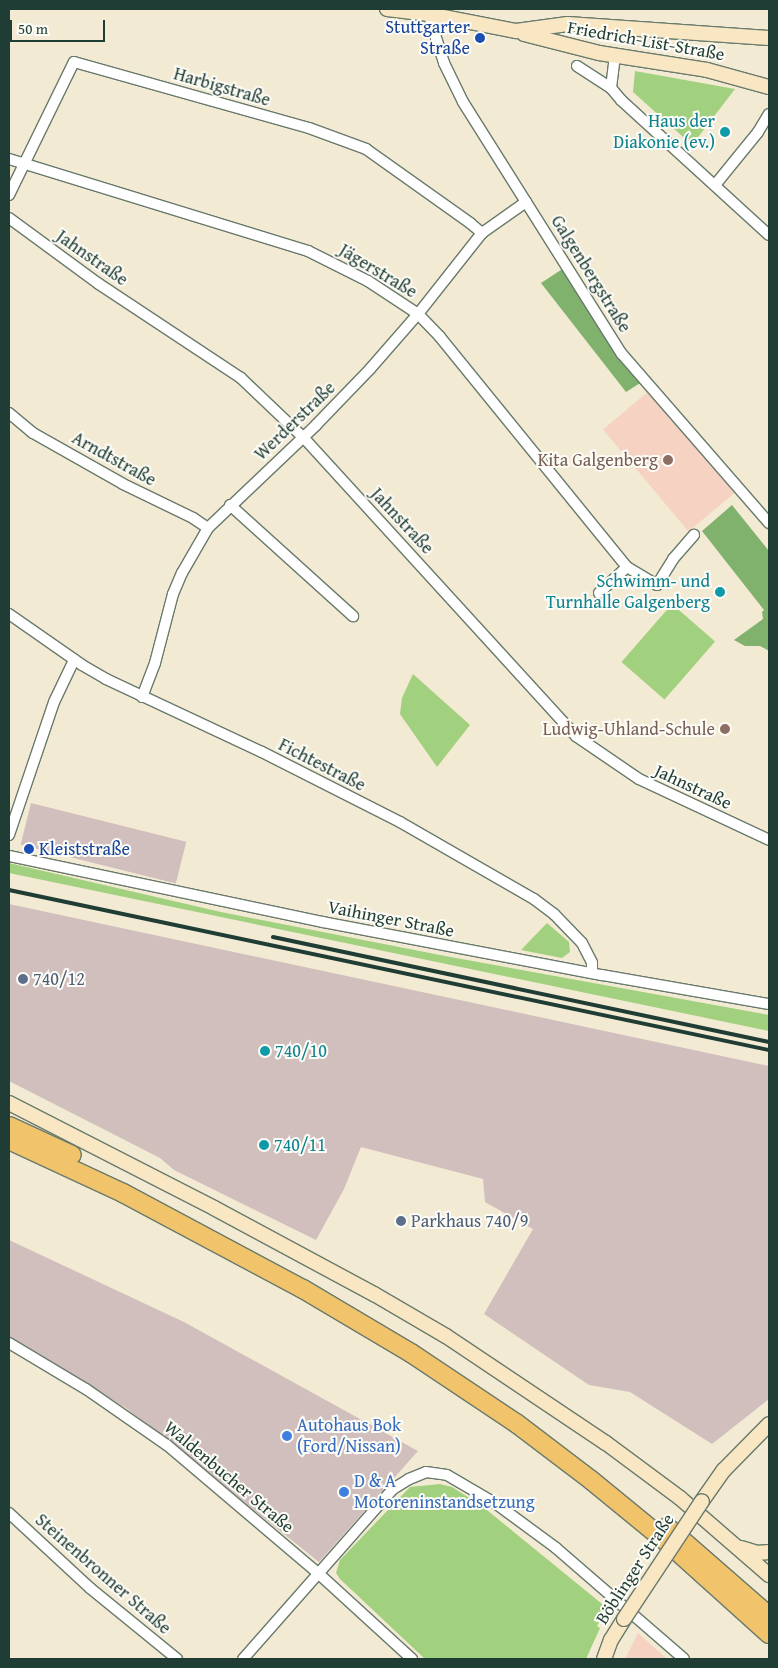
<!DOCTYPE html>
<meta charset="utf-8">
<style>
body{margin:0}
#map{position:relative;width:778px;height:1668px;overflow:hidden;background:#f3ead3;font-family:"Gentium Book Plus",serif}
div>[style]{position:absolute}
[style*='--x']{left:calc(var(--x)*1px);top:calc(var(--y)*1px);width:calc(var(--w)*1px);rotate:calc(var(--a)*1deg)}
.built>*{inset:0;background:#f6d2c3;transform-origin:0 0}
.industrial>*{inset:0;background:#d1bfbd;transform-origin:0 0}
.green>*{inset:0;background:#a1d07e;transform-origin:0 0}
.forest>*{inset:0;background:#80b26d}
.roads{filter:drop-shadow(1px 0 #697a6c) drop-shadow(-1px 0 #697a6c) drop-shadow(0 1px #697a6c) drop-shadow(0 -1px #697a6c)}
.street>*{height:10px;margin:-5px;padding:0 5px;transform-origin:5px;border-radius:5px;background:#fff}
.secondary>*{height:14px;margin:-7px;padding:0 7px;transform-origin:7px;border-radius:7px;background:#f9e7c3}
.highway>*{height:18px;margin:-9px;padding:0 9px;transform-origin:9px;border-radius:9px;background:#f1c36a}
.rail>*{height:4px;margin:-2px;padding:0 2px;transform-origin:2px;border-radius:2px;background:#1f3d34}
.bridges{filter:drop-shadow(1px 0 #697a6c) drop-shadow(-1px 0 #697a6c) drop-shadow(0 1px #697a6c) drop-shadow(0 -1px #697a6c)}
.secondary-bridge>*{height:14px;margin:-7px;padding:0 7px;transform-origin:7px;border-radius:7px;background:#f9e7c3}
.dots>*{width:14px;height:14px;translate:-50% -50%;box-sizing:border-box;border:2px solid #fdfcf7;border-radius:50%}
span{translate:-50% -50%;white-space:nowrap;text-align:center;line-height:1.15;-webkit-text-stroke:4px #fdfcf7;paint-order:stroke}
.transit-label{font-size:18px;color:#164399}
.right{translate:-100% -50%;text-align:right}
.left{translate:0 -50%;text-align:left}
.street-label{font-size:18px;color:#1f3d34}
.culture-label{font-size:18px;color:#0d838f}
.education-label{font-size:18px;color:#785e54}
.service-label{font-size:18px;color:#4e5e75}
.shop-label{font-size:18px;color:#366cbe}
.frame{position:absolute;inset:0;border:10px solid #1f3d34;pointer-events:none}
.scale{position:absolute;left:10px;top:20px;width:95px;height:22px;box-sizing:border-box;border:2px solid #1f3d34;border-top:0;padding-left:6px;font-size:15px;line-height:18px;white-space:nowrap;color:#1f3d34;-webkit-text-stroke:4px #fdfcf7;paint-order:stroke}
</style>
<div id="map">
<div class="built">
<i style="left:649px;top:391px;width:133px;height:60px;rotate:50deg"></i>
<i style="clip-path:polygon(638px 1633px,667px 1659px,625px 1659px)"></i>
</div>
<div class="industrial">
<i style="left:31px;top:803px;width:160px;height:43px;rotate:14deg"></i>
<i style="clip-path:polygon(9px 904px,769px 1066px,769px 1399px,712px 1444px,630px 1392px,589px 1385px,484px 1314px,533px 1229px,485px 1202px,483px 1179px,361px 1147px,344px 1189px,316px 1240px,174px 1170px,160px 1158px,9px 1081px)"></i>
<i style="clip-path:polygon(9px 1240px,184px 1322px,418px 1451px,319px 1562px,126px 1408px,9px 1338px)"></i>
</div>
<div class="green">
<i style="clip-path:polygon(635px 71px,735px 89px,692px 145px,633px 92px)"></i>
<i style="left:672px;top:604px;width:57px;height:77px;rotate:41deg"></i>
<i style="clip-path:polygon(413px 674px,470px 725px,437px 767px,400px 714px,402px 698px)"></i>
<i style="clip-path:polygon(9px 863px,221px 912px,445px 956px,769px 1015px,769px 1031px,9px 873px)"></i>
<i style="clip-path:polygon(547px 923px,569px 942px,570px 952px,562px 958px,521px 950px)"></i>
<i style="clip-path:polygon(440px 1484px,452px 1487px,482px 1506px,607px 1608px,597px 1626px,600px 1628px,586px 1659px,425px 1659px,340px 1579px,336px 1573px,340px 1560px,410px 1487px)"></i>
</div>
<div class="forest">
<i style="clip-path:polygon(567px 266px,645px 380px,626px 392px,541px 283px)"></i>
<i style="clip-path:polygon(732px 505px,769px 551px,769px 651px,760px 646px,745px 646px,734px 640px,763px 619px,762px 612px,764px 610px,702px 531px)"></i>
</div>
<div class="roads">
<div class="street">
<i style="--x:427;--y:9;--w:57;--a:72.5"></i>
<i style="--x:444;--y:63;--w:43;--a:64"></i>
<i style="--x:463;--y:102;--w:298;--a:57.8"></i>
<i style="--x:622;--y:354;--w:224;--a:49"></i>
<i style="--x:577;--y:66;--w:40;--a:32.9"></i>
<i style="--x:611;--y:88;--w:16;--a:50"></i>
<i style="--x:621;--y:100;--w:200;--a:42.4"></i>
<i style="--x:611;--y:88;--w:31;--a:-83"></i>
<i style="--x:9;--y:159;--w:313;--a:17.1"></i>
<i style="--x:308;--y:251;--w:67;--a:26.6"></i>
<i style="--x:368;--y:281;--w:60;--a:33.4"></i>
<i style="--x:418;--y:314;--w:32;--a:46"></i>
<i style="--x:440;--y:337;--w:296;--a:50.9"></i>
<i style="--x:627;--y:567;--w:35;--a:31"></i>
<i style="--x:657;--y:585;--w:31;--a:-58"></i>
<i style="--x:673;--y:559;--w:32;--a:-49"></i>
<i style="--x:715;--y:185;--w:68;--a:-50.9"></i>
<i style="--x:758;--y:132;--w:21;--a:-59"></i>
<i style="--x:9;--y:195;--w:148;--a:-64"></i>
<i style="--x:74;--y:62;--w:244;--a:15.7"></i>
<i style="--x:309;--y:128;--w:61;--a:20.2"></i>
<i style="--x:366;--y:149;--w:128;--a:35.4"></i>
<i style="--x:470;--y:223;--w:16;--a:40"></i>
<i style="--x:9;--y:218;--w:112;--a:36.3"></i>
<i style="--x:99;--y:284;--w:170;--a:33.5"></i>
<i style="--x:241;--y:378;--w:86;--a:43.6"></i>
<i style="--x:303;--y:437;--w:405;--a:47.6"></i>
<i style="--x:576;--y:736;--w:76;--a:34.3"></i>
<i style="--x:639;--y:779;--w:144;--a:25.1"></i>
<i style="--x:9;--y:413;--w:31;--a:40"></i>
<i style="--x:33;--y:433;--w:103;--a:29.5"></i>
<i style="--x:123;--y:484;--w:78;--a:25.9"></i>
<i style="--x:193;--y:518;--w:18;--a:34"></i>
<i style="--x:230;--y:505;--w:166;--a:42.1"></i>
<i style="--x:599;--y:593;--w:38;--a:-43"></i>
<i style="--x:9;--y:614;--w:89;--a:34.9"></i>
<i style="--x:82;--y:665;--w:28;--a:30"></i>
<i style="--x:106;--y:679;--w:172;--a:25.1"></i>
<i style="--x:262;--y:752;--w:155;--a:26.9"></i>
<i style="--x:400;--y:822;--w:155;--a:29.9"></i>
<i style="--x:534;--y:899;--w:25;--a:37"></i>
<i style="--x:554;--y:914;--w:40;--a:46"></i>
<i style="--x:582;--y:943;--w:22;--a:63"></i>
<i style="--x:592;--y:963;--w:10;--a:90"></i>
<i style="--x:142;--y:697;--w:36;--a:-69"></i>
<i style="--x:155;--y:663;--w:71;--a:-75.4"></i>
<i style="--x:173;--y:594;--w:23;--a:-67"></i>
<i style="--x:182;--y:573;--w:52;--a:-60"></i>
<i style="--x:208;--y:528;--w:149;--a:-43.6"></i>
<i style="--x:316;--y:425;--w:78;--a:-46"></i>
<i style="--x:370;--y:369;--w:73;--a:-48.9"></i>
<i style="--x:418;--y:314;--w:103;--a:-51.7"></i>
<i style="--x:482;--y:233;--w:54;--a:-35.2"></i>
<i style="--x:9;--y:835;--w:140;--a:-71.3"></i>
<i style="--x:54;--y:702;--w:47;--a:-64.5"></i>
<i style="--x:9;--y:856;--w:321;--a:11.9"></i>
<i style="--x:323;--y:922;--w:284;--a:10.8"></i>
<i style="--x:602;--y:975;--w:169;--a:9.9"></i>
<i style="--x:9;--y:1343;--w:90;--a:30.9"></i>
<i style="--x:86;--y:1389;--w:98;--a:34.7"></i>
<i style="--x:167;--y:1445;--w:199;--a:40.3"></i>
<i style="--x:319;--y:1574;--w:126;--a:42.4"></i>
<i style="--x:9;--y:1513;--w:110;--a:42.8"></i>
<i style="--x:90;--y:1588;--w:112;--a:39.2"></i>
<i style="--x:243;--y:1659;--w:227;--a:-48.6"></i>
<i style="--x:393;--y:1489;--w:19;--a:-32"></i>
<i style="--x:409;--y:1479;--w:18;--a:-22"></i>
<i style="--x:426;--y:1472;--w:21;--a:8"></i>
<i style="--x:447;--y:1475;--w:56;--a:30.3"></i>
<i style="--x:495;--y:1503;--w:76;--a:36.4"></i>
<i style="--x:556;--y:1548;--w:169;--a:40.9"></i>
</div>
<div class="secondary">
<i style="--x:387;--y:9;--w:42;--a:6.8"></i>
<i style="--x:429;--y:14;--w:89;--a:11.1"></i>
<i style="--x:516;--y:31;--w:52;--a:-7.7"></i>
<i style="--x:568;--y:24;--w:201;--a:4"></i>
<i style="--x:524;--y:34;--w:77;--a:14.2"></i>
<i style="--x:599;--y:53;--w:109;--a:8.9"></i>
<i style="--x:707;--y:70;--w:64;--a:15.3"></i>
<i style="--x:9;--y:1103;--w:230;--a:27.1"></i>
<i style="--x:214;--y:1208;--w:182;--a:28.3"></i>
<i style="--x:374;--y:1294;--w:83;--a:30.3"></i>
<i style="--x:446;--y:1336;--w:192;--a:33.8"></i>
<i style="--x:606;--y:1443;--w:92;--a:36.6"></i>
<i style="--x:680;--y:1498;--w:118;--a:40.9"></i>
<i style="--x:702;--y:1501;--w:38;--a:-55"></i>
<i style="--x:724;--y:1470;--w:64;--a:-45.6"></i>
<i style="--x:741;--y:1548;--w:17;--a:17"></i>
<i style="--x:757;--y:1553;--w:12;--a:-5"></i>
<i style="--x:604;--y:1659;--w:20;--a:-70"></i>
<i style="--x:611;--y:1640;--w:25;--a:-58"></i>
</div>
<div class="highway">
<i style="--x:9;--y:1126;--w:69;--a:24.7"></i>
<i style="--x:9;--y:1140;--w:126;--a:24.9"></i>
<i style="--x:123;--y:1193;--w:204;--a:28.1"></i>
<i style="--x:303;--y:1289;--w:126;--a:30.7"></i>
<i style="--x:411;--y:1353;--w:126;--a:33.7"></i>
<i style="--x:516;--y:1423;--w:94;--a:37.2"></i>
<i style="--x:591;--y:1480;--w:99;--a:39.3"></i>
<i style="--x:668;--y:1543;--w:136;--a:42"></i>
<i style="--x:667;--y:1527;--w:135;--a:41.1"></i>
</div>
</div>
<div class="rail">
<i style="--x:9;--y:890;--w:777;--a:11.89"></i>
<i style="--x:273;--y:937;--w:507;--a:11.95"></i>
</div>
<div class="bridges">
<div class="secondary-bridge">
<i style="--x:624;--y:1619;--w:141;--a:-56.5"></i>
</div>
</div>
<div class="dots">
<i style="left:480px;top:38px;background:#1a4fb4"></i>
<i style="left:725px;top:132px;background:#0f9aa8"></i>
<i style="left:668px;top:460px;background:#8d6e63"></i>
<i style="left:720px;top:592px;background:#0f9aa8"></i>
<i style="left:725px;top:729px;background:#8d6e63"></i>
<i style="left:29px;top:849px;background:#1a4fb4"></i>
<i style="left:23px;top:979px;background:#5c6f8a"></i>
<i style="left:265px;top:1051px;background:#0f9aa8"></i>
<i style="left:264px;top:1145px;background:#0f9aa8"></i>
<i style="left:401px;top:1221px;background:#5c6f8a"></i>
<i style="left:287px;top:1436px;background:#3f7fe0"></i>
<i style="left:344px;top:1492px;background:#3f7fe0"></i>
</div>
<div class="transit-label">
<span class="right" style="left:470px;top:38px">Stuttgarter<br>Straße</span>
<span class="left" style="left:39px;top:849px">Kleiststraße</span>
</div>
<div class="street-label">
<span style="left:646px;top:41px;rotate:10deg">Friedrich-List-Straße</span>
<span style="left:222px;top:87px;rotate:16deg">Harbigstraße</span>
<span style="left:92px;top:258px;rotate:35deg">Jahnstraße</span>
<span style="left:378px;top:271px;rotate:31deg">Jägerstraße</span>
<span style="left:591px;top:274px;rotate:58deg">Galgenbergstraße</span>
<span style="left:295px;top:421px;rotate:-44deg">Werderstraße</span>
<span style="left:114px;top:459px;rotate:29deg">Arndtstraße</span>
<span style="left:402px;top:521px;rotate:47deg">Jahnstraße</span>
<span style="left:322px;top:765px;rotate:27deg">Fichtestraße</span>
<span style="left:693px;top:787px;rotate:25deg">Jahnstraße</span>
<span style="left:391px;top:919px;rotate:11deg">Vaihinger Straße</span>
<span style="left:229px;top:1477px;rotate:40deg">Waldenbucher Straße</span>
<span style="left:635px;top:1569px;rotate:-57deg">Böblinger Straße</span>
<span style="left:103px;top:1574px;rotate:41deg">Steinenbronner Straße</span>
</div>
<div class="culture-label">
<span class="right" style="left:715px;top:132px">Haus der<br>Diakonie (ev.)</span>
<span class="right" style="left:710px;top:592px">Schwimm- und<br>Turnhalle Galgenberg</span>
<span class="left" style="left:275px;top:1051px">740/10</span>
<span class="left" style="left:274px;top:1145px">740/11</span>
</div>
<div class="education-label">
<span class="right" style="left:658px;top:460px">Kita Galgenberg</span>
<span class="right" style="left:715px;top:729px">Ludwig-Uhland-Schule</span>
</div>
<div class="service-label">
<span class="left" style="left:33px;top:979px">740/12</span>
<span class="left" style="left:411px;top:1221px">Parkhaus 740/9</span>
</div>
<div class="shop-label">
<span class="left" style="left:297px;top:1436px">Autohaus Bok<br>(Ford/Nissan)</span>
<span class="left" style="left:354px;top:1492px">D &amp; A<br>Motoreninstandsetzung</span>
</div>
<div class="frame"></div>
<div class="scale">50 m</div>
</div>
